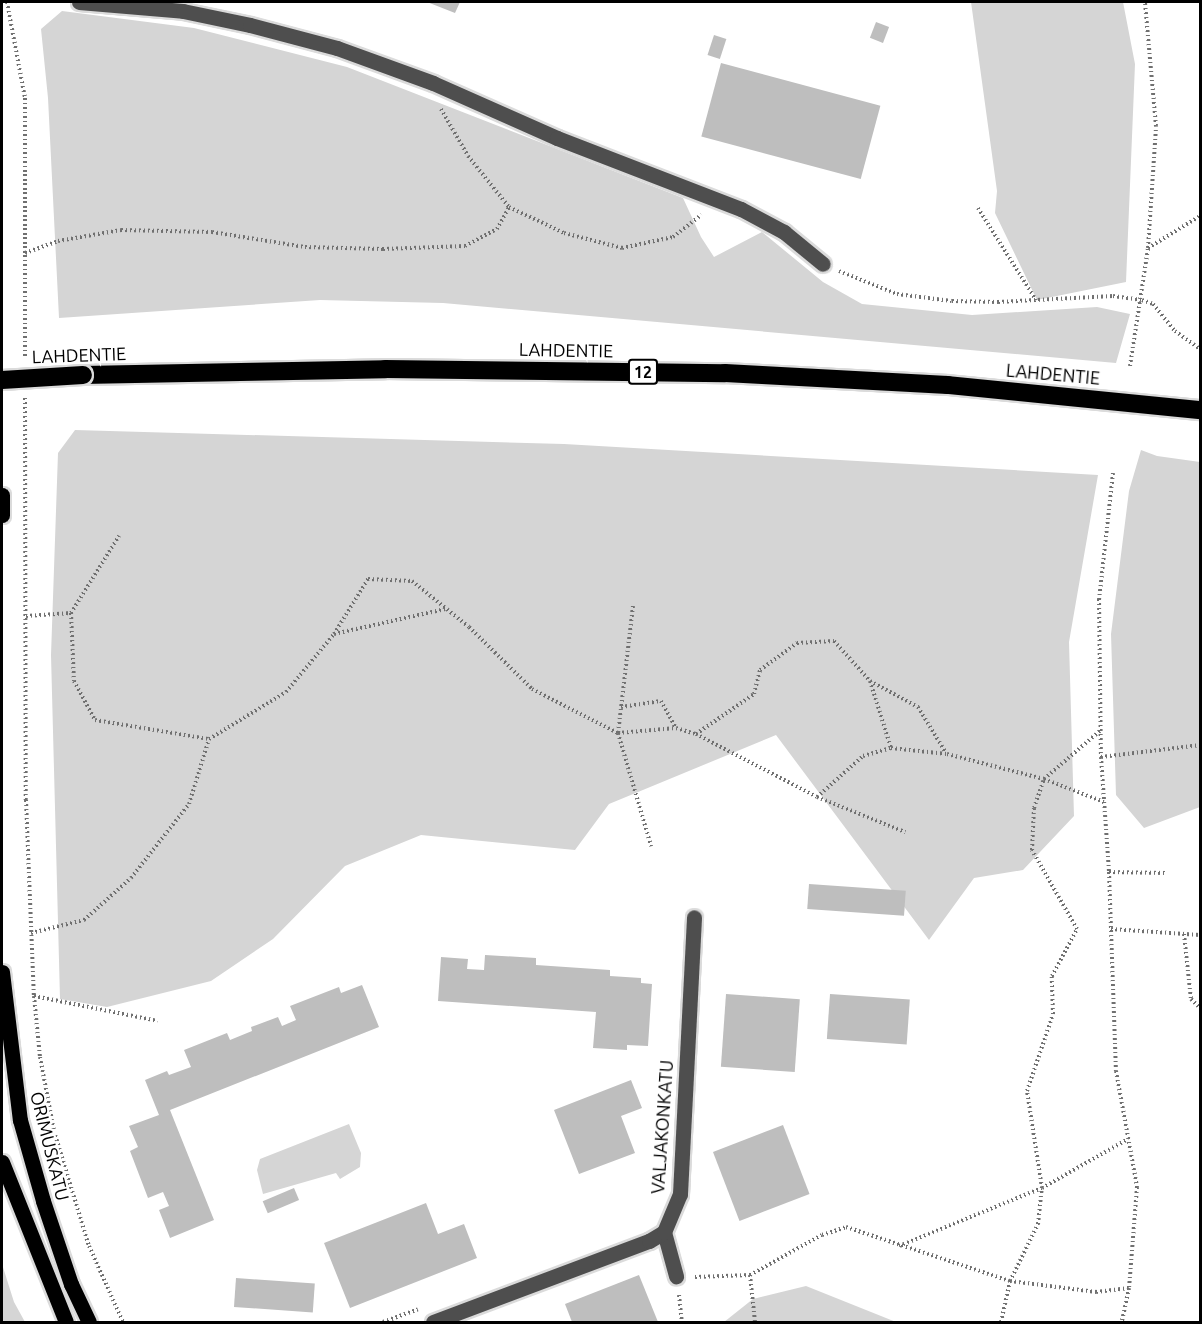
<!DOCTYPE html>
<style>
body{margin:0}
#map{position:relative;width:1202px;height:1324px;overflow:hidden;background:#fff;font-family:Ubuntu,sans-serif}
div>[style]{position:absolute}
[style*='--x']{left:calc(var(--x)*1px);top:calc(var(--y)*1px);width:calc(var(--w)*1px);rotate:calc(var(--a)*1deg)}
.green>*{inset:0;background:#d5d5d5}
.building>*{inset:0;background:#bebebe;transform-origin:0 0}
.path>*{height:4px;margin-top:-2px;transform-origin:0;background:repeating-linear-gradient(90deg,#707070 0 1.5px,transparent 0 4.5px)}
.roads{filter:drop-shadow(2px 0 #dbdbdb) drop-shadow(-2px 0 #dbdbdb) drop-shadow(0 2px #dbdbdb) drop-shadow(0 -2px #dbdbdb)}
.minor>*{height:15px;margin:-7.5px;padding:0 7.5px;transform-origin:7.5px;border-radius:7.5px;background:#4e4e4e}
.major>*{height:15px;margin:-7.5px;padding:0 7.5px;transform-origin:7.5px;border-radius:7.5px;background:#000}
.highway>*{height:18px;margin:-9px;padding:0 9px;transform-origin:9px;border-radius:9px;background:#000}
.bridges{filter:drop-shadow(2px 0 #dbdbdb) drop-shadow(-2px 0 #dbdbdb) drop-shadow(0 2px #dbdbdb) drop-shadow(0 -2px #dbdbdb)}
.highway-bridge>*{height:18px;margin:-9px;padding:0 9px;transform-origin:9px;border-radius:9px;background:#000}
span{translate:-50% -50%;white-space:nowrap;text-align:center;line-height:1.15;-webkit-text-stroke:4.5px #fff;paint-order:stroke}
.shield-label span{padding:2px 4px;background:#fff;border:2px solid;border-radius:4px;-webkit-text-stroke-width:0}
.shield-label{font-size:16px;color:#000;font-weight:700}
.street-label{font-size:18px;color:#000}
.frame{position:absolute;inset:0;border:3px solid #000;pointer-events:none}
</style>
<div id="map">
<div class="green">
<i style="clip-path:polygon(971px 2px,1123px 2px,1135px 64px,1126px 282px,1037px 300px,995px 213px,997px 191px)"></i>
<i style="clip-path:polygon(62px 11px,194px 28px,347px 67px,683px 198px,701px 237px,714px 257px,762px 232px,823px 282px,862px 304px,972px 315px,1097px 307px,1130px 314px,1116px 363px,443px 303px,320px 300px,59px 318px,48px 98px,41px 29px)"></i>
<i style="clip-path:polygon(75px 430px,564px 444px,1098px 475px,1069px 642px,1074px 816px,1023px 870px,974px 878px,929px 940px,776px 735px,609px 804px,575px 850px,421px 835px,345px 866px,273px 939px,211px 981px,107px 1007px,60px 999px,51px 655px,58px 453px)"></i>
<i style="clip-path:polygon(1141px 450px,1157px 456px,1200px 462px,1200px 807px,1144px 828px,1116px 795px,1111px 634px,1129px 491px)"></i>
<i style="clip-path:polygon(349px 1124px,361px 1153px,360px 1167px,340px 1179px,336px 1173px,263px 1194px,257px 1170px,260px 1159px)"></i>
<i style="clip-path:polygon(2px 1264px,14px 1302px,25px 1322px,2px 1322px)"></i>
<i style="clip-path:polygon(806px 1286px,896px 1322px,724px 1322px,753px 1299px)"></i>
</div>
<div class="building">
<i style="clip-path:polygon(427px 2px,460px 2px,455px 13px)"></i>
<i style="left:876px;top:22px;width:14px;height:17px;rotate:21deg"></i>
<i style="left:714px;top:35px;width:13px;height:21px;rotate:18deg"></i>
<i style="left:721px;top:63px;width:165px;height:76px;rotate:15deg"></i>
<i style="left:809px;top:884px;width:97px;height:25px;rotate:4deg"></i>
<i style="clip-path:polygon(485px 955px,536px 958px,536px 965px,610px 970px,610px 976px,641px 978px,641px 983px,652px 984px,648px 1046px,627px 1045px,627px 1050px,593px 1048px,596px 1012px,438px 1001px,441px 957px,468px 959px,467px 969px,484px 970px)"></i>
<i style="clip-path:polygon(362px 985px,379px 1027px,170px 1110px,214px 1220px,170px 1238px,159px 1210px,169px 1206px,163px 1192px,148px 1198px,130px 1151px,138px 1147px,129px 1126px,159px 1115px,145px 1080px,167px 1071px,169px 1075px,191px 1067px,184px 1050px,227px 1033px,230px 1040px,252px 1031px,251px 1027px,278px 1017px,282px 1026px,296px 1020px,290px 1006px,339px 987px,341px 993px)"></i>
<i style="left:726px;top:994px;width:74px;height:73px;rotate:4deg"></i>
<i style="left:830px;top:994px;width:80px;height:45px;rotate:4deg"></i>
<i style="clip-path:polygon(631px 1080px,642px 1108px,621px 1116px,635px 1153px,579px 1174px,554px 1110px)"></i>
<i style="left:783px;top:1125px;width:74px;height:75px;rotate:69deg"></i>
<i style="left:294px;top:1188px;width:13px;height:34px;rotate:67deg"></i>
<i style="clip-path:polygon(426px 1203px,438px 1234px,464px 1224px,477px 1258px,350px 1308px,324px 1243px)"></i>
<i style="clip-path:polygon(639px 1275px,658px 1322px,572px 1322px,565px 1304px)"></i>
<i style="left:236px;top:1278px;width:79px;height:29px;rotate:4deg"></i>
</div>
<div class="path">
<i style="--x:7;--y:2;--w:98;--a:79.4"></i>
<i style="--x:25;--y:98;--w:260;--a:90"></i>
<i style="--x:441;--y:109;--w:54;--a:60.1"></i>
<i style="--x:468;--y:156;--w:65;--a:51.2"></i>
<i style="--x:509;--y:207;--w:61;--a:25.3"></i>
<i style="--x:564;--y:233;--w:60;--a:14.5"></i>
<i style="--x:622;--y:248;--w:52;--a:-12.2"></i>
<i style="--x:673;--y:237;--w:36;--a:-38"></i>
<i style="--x:978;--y:208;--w:109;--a:57.8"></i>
<i style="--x:1148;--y:248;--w:61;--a:-31.6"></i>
<i style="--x:25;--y:253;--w:35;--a:-20"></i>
<i style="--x:58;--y:241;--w:64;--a:-9.9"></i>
<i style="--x:121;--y:230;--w:91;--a:1.3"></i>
<i style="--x:212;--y:232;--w:94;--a:9.2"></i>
<i style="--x:305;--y:247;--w:78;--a:1.5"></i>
<i style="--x:383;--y:249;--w:82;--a:-2.1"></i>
<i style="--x:465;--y:246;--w:36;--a:-28"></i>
<i style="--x:497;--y:229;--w:25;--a:-61"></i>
<i style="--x:839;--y:271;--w:62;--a:21.6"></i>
<i style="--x:897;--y:294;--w:55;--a:7.3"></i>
<i style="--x:952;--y:301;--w:46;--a:1.2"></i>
<i style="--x:998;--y:302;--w:115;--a:-3"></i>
<i style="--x:1113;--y:296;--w:29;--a:8"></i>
<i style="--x:1142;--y:300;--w:12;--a:20"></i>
<i style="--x:1153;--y:304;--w:35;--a:51"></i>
<i style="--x:1175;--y:331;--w:31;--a:36"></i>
<i style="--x:1130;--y:366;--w:119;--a:-81.3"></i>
<i style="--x:1148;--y:248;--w:122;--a:-86.2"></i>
<i style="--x:1156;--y:126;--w:124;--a:-95.1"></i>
<i style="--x:25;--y:398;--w:402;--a:89.9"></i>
<i style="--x:26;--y:800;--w:196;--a:87.7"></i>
<i style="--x:34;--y:996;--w:61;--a:84.4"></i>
<i style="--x:40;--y:1057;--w:75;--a:79.3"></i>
<i style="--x:54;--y:1131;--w:120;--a:73.1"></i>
<i style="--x:89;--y:1246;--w:83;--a:65.9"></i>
<i style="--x:1113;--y:473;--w:127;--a:96.3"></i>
<i style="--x:1099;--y:599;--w:158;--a:89.3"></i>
<i style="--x:1101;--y:757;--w:115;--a:86"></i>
<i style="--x:1109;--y:872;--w:199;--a:88"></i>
<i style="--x:1116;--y:1071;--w:118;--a:79.7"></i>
<i style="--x:1137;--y:1187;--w:101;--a:94.5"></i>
<i style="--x:1129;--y:1288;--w:35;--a:102"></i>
<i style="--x:633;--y:606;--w:128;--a:96.7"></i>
<i style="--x:618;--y:733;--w:118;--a:73.7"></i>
<i style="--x:71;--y:613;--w:91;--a:-58.1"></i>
<i style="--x:26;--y:616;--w:45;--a:-3.8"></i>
<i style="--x:71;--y:613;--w:68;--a:87.5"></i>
<i style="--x:74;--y:681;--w:44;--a:61.7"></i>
<i style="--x:95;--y:720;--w:116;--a:9.5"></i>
<i style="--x:334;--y:634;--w:65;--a:-58.3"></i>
<i style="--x:368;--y:579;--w:44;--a:2.6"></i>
<i style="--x:412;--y:581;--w:73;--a:38.9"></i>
<i style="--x:469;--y:627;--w:88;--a:44.5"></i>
<i style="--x:532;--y:689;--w:97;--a:27.1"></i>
<i style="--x:618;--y:733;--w:58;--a:-4.9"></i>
<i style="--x:676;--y:728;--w:21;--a:17"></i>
<i style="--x:696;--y:734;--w:136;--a:27.5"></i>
<i style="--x:817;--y:797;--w:62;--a:-41.7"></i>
<i style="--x:863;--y:756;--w:29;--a:-16"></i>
<i style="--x:891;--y:748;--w:56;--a:6.1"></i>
<i style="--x:947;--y:754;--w:100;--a:14.5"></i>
<i style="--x:1044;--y:779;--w:64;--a:21"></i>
<i style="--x:870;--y:681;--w:70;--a:72.6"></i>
<i style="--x:621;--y:707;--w:40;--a:-8.5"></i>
<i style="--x:661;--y:701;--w:31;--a:61"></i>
<i style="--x:696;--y:734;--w:70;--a:-34.6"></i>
<i style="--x:754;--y:694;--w:25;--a:-76"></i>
<i style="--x:760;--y:670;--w:46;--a:-36.1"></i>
<i style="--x:797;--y:643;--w:37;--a:-3"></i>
<i style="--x:834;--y:641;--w:54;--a:48"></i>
<i style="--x:870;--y:681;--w:55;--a:28.4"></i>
<i style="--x:918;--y:707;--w:54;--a:58.7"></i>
<i style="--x:1101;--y:757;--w:100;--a:-6.9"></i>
<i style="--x:817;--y:797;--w:95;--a:21.7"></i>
<i style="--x:1109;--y:872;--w:57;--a:1"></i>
<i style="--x:1111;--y:929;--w:89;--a:3.9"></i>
<i style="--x:31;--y:933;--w:55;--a:-13.8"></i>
<i style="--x:84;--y:920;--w:63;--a:-41.8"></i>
<i style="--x:131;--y:878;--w:94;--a:-51.9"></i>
<i style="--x:189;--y:804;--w:68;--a:-72.9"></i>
<i style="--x:209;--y:739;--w:90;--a:-31.4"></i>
<i style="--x:286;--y:692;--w:75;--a:-50.4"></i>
<i style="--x:334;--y:634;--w:114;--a:-12.7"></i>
<i style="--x:1184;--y:934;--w:65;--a:83.9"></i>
<i style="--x:1191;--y:999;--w:13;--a:45"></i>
<i style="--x:34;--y:996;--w:126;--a:11.4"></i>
<i style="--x:899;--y:1246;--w:154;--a:-22.1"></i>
<i style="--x:1042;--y:1188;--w:99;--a:-29.7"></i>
<i style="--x:750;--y:1275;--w:47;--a:83.9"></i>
<i style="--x:695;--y:1277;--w:55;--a:-2.1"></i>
<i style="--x:750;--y:1275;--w:82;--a:-29.1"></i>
<i style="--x:822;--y:1235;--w:25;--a:-18"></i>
<i style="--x:846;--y:1227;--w:173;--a:18.2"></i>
<i style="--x:1010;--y:1281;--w:87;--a:7.3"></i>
<i style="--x:1096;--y:1292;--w:33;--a:-7"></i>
<i style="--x:679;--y:1295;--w:27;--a:84"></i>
<i style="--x:383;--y:1322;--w:37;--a:-20"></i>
<i style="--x:1001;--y:1322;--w:42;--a:-77.6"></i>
<i style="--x:1010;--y:1281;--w:64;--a:-63.8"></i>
<i style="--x:1038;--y:1224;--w:36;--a:-84"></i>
<i style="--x:1042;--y:1188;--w:98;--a:-98.8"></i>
<i style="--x:1027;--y:1091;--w:81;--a:-71.3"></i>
<i style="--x:1053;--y:1014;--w:38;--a:-92"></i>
<i style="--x:1052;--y:976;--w:53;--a:-62"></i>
<i style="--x:1077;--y:929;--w:91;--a:-119.7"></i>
<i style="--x:1032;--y:850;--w:42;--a:-87.3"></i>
<i style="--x:1034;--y:808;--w:31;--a:-71"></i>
<i style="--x:1044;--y:779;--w:75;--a:-40.7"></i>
</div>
<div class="roads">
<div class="minor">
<i style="--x:79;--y:2;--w:104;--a:4.9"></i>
<i style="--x:183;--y:11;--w:68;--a:11.8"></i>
<i style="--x:250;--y:25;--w:90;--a:14.8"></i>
<i style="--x:337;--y:48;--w:102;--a:20"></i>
<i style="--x:433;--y:83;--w:136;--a:23.9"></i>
<i style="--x:557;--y:138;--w:197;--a:21.1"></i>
<i style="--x:741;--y:209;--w:49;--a:28.1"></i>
<i style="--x:784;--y:232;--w:50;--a:39.4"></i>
<i style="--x:664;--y:1232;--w:46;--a:74.7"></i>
<i style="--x:433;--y:1322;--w:231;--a:-20.6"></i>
<i style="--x:649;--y:1241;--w:17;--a:-31"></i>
<i style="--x:664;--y:1232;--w:41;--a:-67.2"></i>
<i style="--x:680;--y:1194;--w:277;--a:-87.1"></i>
</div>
<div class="major">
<i style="--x:2;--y:495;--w:20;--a:90"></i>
<i style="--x:2;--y:972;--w:149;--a:83.1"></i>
<i style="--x:20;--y:1120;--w:84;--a:74.1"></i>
<i style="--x:43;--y:1201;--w:88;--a:71.4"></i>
<i style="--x:71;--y:1284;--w:42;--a:64.7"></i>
<i style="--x:2;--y:1162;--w:172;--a:68.2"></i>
</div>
<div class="highway">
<i style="--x:83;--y:375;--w:302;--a:-1.1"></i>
<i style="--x:385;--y:369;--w:340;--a:0.7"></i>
<i style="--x:725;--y:373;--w:223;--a:3.1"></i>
<i style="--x:948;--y:385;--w:253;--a:5.7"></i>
</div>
</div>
<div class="bridges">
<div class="highway-bridge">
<i style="--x:2;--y:380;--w:81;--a:-3.5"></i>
</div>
</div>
<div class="shield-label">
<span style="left:643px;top:372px">12</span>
</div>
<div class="street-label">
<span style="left:566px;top:350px;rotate:1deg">LAHDENTIE</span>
<span style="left:79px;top:355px;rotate:-2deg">LAHDENTIE</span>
<span style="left:1053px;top:374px;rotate:5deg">LAHDENTIE</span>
<span style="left:662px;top:1127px;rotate:-86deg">VALJAKONKATU</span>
<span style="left:50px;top:1146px;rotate:76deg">ORIMUSKATU</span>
</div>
<div class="frame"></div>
</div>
